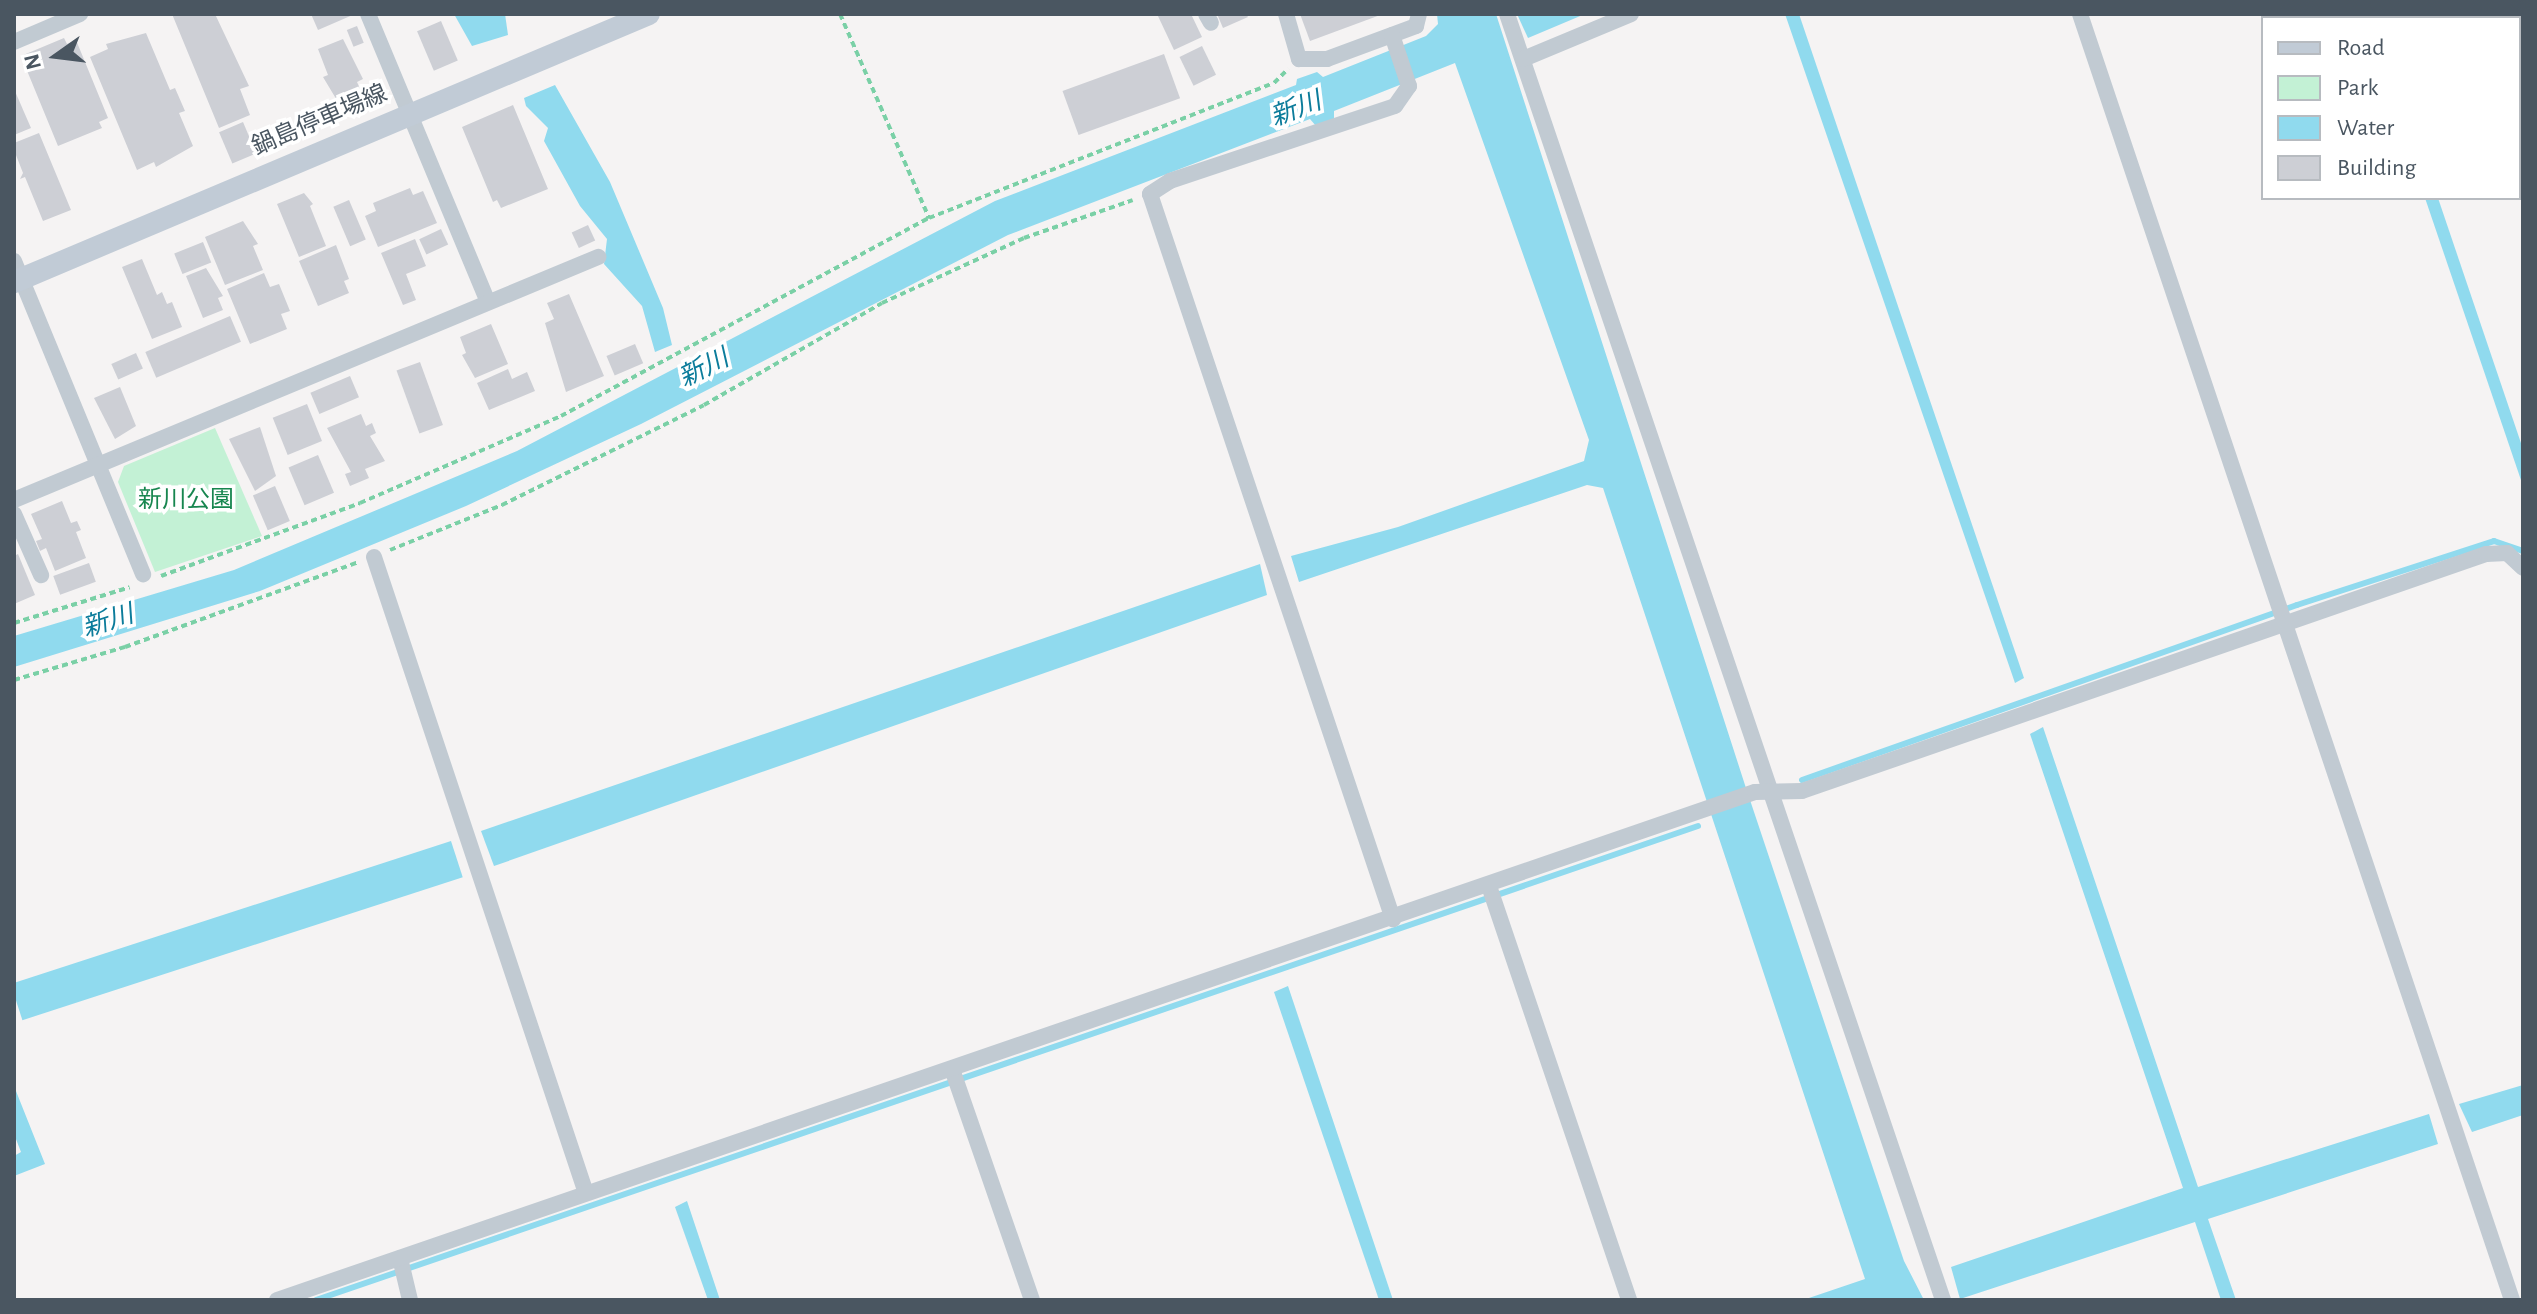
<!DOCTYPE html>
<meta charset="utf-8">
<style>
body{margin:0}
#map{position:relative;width:2537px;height:1314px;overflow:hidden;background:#f5f3f3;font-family:"Alegreya Sans","Noto Sans JP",sans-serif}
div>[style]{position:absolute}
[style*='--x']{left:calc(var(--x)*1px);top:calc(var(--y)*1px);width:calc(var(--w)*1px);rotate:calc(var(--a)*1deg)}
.green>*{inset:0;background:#c3f1d5}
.water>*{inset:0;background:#90daee;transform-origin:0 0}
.stream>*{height:6px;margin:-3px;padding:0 3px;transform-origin:3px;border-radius:3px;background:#90daee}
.building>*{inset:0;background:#cdcfd5;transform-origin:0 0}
.path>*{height:4px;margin-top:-2px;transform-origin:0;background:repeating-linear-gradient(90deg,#7ad0a6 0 6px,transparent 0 10px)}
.street>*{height:16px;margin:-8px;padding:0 8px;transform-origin:8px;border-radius:8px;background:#c1cad2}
.secondary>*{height:22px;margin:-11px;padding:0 11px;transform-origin:11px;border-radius:11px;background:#c1cbd6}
span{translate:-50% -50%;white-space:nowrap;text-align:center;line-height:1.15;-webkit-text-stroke:7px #fff;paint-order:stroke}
.street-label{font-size:24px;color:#4a5661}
.park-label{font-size:24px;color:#17864f}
.water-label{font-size:26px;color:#0c7c9b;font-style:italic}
.frame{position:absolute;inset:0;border:16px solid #4a5661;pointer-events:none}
.legend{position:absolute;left:2261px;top:16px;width:260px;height:184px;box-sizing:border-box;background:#fff;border:2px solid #b7bbc0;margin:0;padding:10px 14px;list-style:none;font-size:24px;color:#4a5661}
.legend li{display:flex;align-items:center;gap:16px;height:40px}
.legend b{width:40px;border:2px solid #b7bbc0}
.north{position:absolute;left:16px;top:16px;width:80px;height:80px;-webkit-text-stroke:6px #fff;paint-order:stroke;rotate:256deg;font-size:22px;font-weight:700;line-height:32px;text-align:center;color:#4a5661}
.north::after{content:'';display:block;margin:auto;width:28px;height:36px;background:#4a5661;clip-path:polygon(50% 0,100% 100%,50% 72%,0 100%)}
</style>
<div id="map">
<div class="green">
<i style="clip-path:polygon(215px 428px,262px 536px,155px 572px,118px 482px,124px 466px)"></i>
</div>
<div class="water">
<i style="clip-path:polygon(454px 14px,505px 14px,508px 35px,472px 46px)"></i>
<i style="clip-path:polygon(1437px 14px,1496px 14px,1745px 785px,1904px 1261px,1924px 1300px,1803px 1300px,1865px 1279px,1603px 488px,1587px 485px,1299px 582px,1291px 556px,1398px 527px,1584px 461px,1589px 440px,1455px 63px,1334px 111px,1334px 119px,1316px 126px,1310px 119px,1008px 235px,641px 424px,466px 506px,260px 591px,14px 667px,14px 636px,234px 570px,517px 451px,995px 201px,1296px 85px,1297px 79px,1317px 72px,1323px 77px,1426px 36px,1438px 24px)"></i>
<i style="clip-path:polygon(1517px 14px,1585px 14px,1528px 38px)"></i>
<i style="clip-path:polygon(1785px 14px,1799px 14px,2024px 678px,2015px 683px)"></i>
<i style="clip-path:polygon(555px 85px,610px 182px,663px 308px,672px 345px,655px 352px,642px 306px,604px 264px,607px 239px,580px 206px,544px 141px,548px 128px,526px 106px,524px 98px)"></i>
<i style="clip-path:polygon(2425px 198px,2438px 198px,2523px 449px,2523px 486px)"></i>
<i style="clip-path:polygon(1260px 564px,1267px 595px,494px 866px,481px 831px)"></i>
<i style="clip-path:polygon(2043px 727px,2198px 1187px,2429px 1114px,2438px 1144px,2208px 1219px,2236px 1300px,2221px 1300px,2195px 1222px,1960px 1299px,1951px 1267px,2183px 1188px,2030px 734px)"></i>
<i style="left:451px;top:841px;width:38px;height:463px;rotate:72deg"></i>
<i style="clip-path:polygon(1288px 986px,1393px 1300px,1379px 1300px,1274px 992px)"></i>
<i style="clip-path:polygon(2523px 1085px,2523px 1115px,2472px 1132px,2459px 1104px)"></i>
<i style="clip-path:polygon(14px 1086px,45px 1164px,14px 1176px,14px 1156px,21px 1152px,14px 1134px)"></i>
<i style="clip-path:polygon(687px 1201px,720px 1300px,708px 1300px,675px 1207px)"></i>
</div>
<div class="stream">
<i style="--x:1802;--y:780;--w:525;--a:-19.47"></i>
<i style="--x:2297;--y:605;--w:207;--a:-18"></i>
<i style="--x:2494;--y:541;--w:31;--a:19"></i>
<i style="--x:316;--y:1300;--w:1461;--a:-18.93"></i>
</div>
<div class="building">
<i style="clip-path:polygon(172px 14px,215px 14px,249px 86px,240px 89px,250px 115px,219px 128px)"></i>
<i style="clip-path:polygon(311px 14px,355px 14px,318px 30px)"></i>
<i style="clip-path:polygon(1157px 14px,1191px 14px,1202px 37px,1174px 50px)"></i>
<i style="clip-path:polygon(1217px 14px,1246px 14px,1248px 17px,1223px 28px)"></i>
<i style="clip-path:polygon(1300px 14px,1383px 14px,1310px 41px)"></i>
<i style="left:441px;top:21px;width:43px;height:26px;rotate:67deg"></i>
<i style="left:357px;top:26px;width:18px;height:11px;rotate:68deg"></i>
<i style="clip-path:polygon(146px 33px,170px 90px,175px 88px,185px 111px,179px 113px,193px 146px,156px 167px,154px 162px,137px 170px,90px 57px,108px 49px,106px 44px)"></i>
<i style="clip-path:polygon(64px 38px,67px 44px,76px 40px,108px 118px,99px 122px,102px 128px,58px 146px,21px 56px)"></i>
<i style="clip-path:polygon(343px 39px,363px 79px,357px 82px,366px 102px,341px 107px,323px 77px,328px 75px,318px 49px)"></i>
<i style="left:1202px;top:46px;width:32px;height:25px;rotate:64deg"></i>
<i style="left:1164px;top:54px;width:47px;height:108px;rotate:70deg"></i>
<i style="clip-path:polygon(14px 89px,31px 128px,14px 135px)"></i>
<i style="clip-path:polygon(513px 105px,548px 189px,501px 208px,497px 200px,493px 202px,462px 127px)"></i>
<i style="left:243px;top:122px;width:34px;height:26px;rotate:67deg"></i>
<i style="clip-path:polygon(39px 133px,71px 210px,43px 221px,25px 177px,20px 179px,23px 173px,14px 150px,14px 143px)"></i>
<i style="clip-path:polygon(410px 188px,413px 195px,423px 191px,437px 223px,378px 247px,365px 216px,376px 211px,373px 203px)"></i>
<i style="clip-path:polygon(304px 193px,313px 204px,310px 206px,326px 246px,299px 257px,277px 204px)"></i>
<i style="left:349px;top:200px;width:43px;height:17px;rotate:67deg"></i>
<i style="clip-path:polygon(243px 221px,258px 244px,253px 246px,263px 270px,225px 285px,205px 237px)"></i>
<i style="left:588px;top:225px;width:17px;height:18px;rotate:65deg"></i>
<i style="left:441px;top:229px;width:17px;height:24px;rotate:65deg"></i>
<i style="clip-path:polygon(415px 239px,426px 266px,406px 274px,416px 300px,403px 305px,381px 253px)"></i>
<i style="left:203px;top:242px;width:22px;height:31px;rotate:68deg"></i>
<i style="clip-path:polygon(336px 245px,349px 279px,344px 281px,349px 293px,318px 306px,299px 261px)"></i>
<i style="clip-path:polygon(142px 259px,157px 295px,162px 292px,167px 304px,172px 302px,182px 327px,152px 339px,122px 267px)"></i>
<i style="clip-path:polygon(206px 268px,223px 296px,218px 298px,223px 310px,203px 318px,186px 276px)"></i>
<i style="clip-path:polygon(264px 273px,270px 287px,279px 284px,290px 311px,281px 314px,287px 329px,250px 344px,227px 289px)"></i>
<i style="clip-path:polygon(569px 294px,604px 376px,566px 392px,545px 323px,554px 319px,547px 303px)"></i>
<i style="left:230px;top:316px;width:28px;height:92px;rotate:67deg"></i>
<i style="clip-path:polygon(491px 324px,508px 364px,475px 378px,462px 355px,466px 353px,460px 337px)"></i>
<i style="left:635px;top:344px;width:21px;height:31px;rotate:67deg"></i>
<i style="left:136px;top:353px;width:17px;height:27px;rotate:66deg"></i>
<i style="left:420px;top:362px;width:67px;height:25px;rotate:70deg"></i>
<i style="clip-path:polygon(508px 369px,512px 379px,527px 372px,535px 391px,489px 410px,477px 383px)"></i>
<i style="left:350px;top:376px;width:23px;height:43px;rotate:67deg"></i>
<i style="clip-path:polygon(120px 387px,136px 426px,115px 439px,94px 398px)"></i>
<i style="left:307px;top:404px;width:40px;height:37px;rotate:68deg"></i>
<i style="clip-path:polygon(361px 414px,366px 426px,372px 423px,376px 433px,370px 436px,385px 461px,365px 469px,369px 478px,350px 486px,345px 474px,351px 472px,327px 428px)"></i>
<i style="clip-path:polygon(260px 427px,276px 476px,255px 491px,229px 439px)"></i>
<i style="left:318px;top:455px;width:41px;height:32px;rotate:67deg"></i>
<i style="left:275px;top:486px;width:38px;height:24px;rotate:67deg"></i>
<i style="clip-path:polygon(62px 501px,71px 523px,77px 521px,81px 530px,76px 532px,86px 558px,55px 571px,46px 548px,40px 551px,36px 541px,42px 539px,31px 514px)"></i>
<i style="clip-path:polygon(18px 554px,35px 595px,14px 604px,14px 556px)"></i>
<i style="left:89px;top:563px;width:20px;height:38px;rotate:70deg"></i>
</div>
<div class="path">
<i style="--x:840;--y:14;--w:223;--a:66.4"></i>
<i style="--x:390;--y:550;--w:121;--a:-21.9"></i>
<i style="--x:502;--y:505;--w:225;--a:-26.3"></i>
<i style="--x:704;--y:405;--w:205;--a:-29.8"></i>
<i style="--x:882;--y:303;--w:156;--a:-24.6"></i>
<i style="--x:1024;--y:238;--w:115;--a:-19.2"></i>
<i style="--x:161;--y:576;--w:212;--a:-20.1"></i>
<i style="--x:360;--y:503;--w:219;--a:-23.4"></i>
<i style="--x:561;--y:416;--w:418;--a:-28.3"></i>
<i style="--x:929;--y:218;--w:370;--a:-21.4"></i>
<i style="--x:1274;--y:83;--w:20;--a:-45"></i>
<i style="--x:14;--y:623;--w:121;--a:-17.2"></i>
<i style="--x:14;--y:680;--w:116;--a:-16.6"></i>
<i style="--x:125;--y:647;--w:249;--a:-20"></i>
</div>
<div class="street">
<i style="--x:368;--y:14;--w:312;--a:67.4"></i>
<i style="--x:1206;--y:14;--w:10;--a:61"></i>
<i style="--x:1286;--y:14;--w:47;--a:73.9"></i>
<i style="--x:1299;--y:59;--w:28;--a:0"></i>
<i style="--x:1327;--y:59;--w:95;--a:-20.3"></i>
<i style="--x:1416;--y:26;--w:12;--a:-76"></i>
<i style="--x:1507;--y:14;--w:1358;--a:71.27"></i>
<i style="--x:2080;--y:14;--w:1357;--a:71.43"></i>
<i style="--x:1392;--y:35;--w:54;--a:71.6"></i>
<i style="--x:1409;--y:86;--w:24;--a:125"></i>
<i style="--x:1395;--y:106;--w:237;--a:161.6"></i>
<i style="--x:1170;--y:181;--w:24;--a:147"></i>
<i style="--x:1150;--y:194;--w:765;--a:71.47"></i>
<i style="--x:14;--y:42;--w:72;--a:-23"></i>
<i style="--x:1523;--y:59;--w:117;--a:-22.6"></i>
<i style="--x:14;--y:261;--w:339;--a:67.6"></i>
<i style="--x:14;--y:500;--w:633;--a:-22.59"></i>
<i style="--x:14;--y:514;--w:67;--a:66.1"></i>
<i style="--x:374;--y:557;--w:670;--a:71.57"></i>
<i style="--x:1489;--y:886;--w:437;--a:71.3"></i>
<i style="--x:952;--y:1069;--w:244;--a:70.9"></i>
<i style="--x:400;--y:1258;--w:43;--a:76.6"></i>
<i style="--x:277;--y:1300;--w:1563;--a:-18.97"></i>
<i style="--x:1755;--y:792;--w:47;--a:-1.2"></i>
<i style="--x:1802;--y:791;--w:724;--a:-19.11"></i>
<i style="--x:2486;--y:554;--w:21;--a:-3"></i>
<i style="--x:2507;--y:553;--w:22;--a:43"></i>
</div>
<div class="secondary">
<i style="--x:14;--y:282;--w:689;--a:-22.88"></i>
</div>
<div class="street-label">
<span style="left:320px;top:121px;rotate:-23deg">鍋島停車場線</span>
</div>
<div class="park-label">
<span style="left:186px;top:501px">新川公園</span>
</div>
<div class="water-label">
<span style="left:1296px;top:110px;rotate:-21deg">新川</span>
<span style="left:704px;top:369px;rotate:-27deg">新川</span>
<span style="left:108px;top:622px;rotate:-18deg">新川</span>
</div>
<div class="frame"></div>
<ul class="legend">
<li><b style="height:10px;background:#c1cbd6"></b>Road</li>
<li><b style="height:22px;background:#c3f1d5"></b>Park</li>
<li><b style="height:22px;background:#90daee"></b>Water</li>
<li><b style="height:22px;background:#cdcfd5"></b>Building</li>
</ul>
<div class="north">N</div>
</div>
